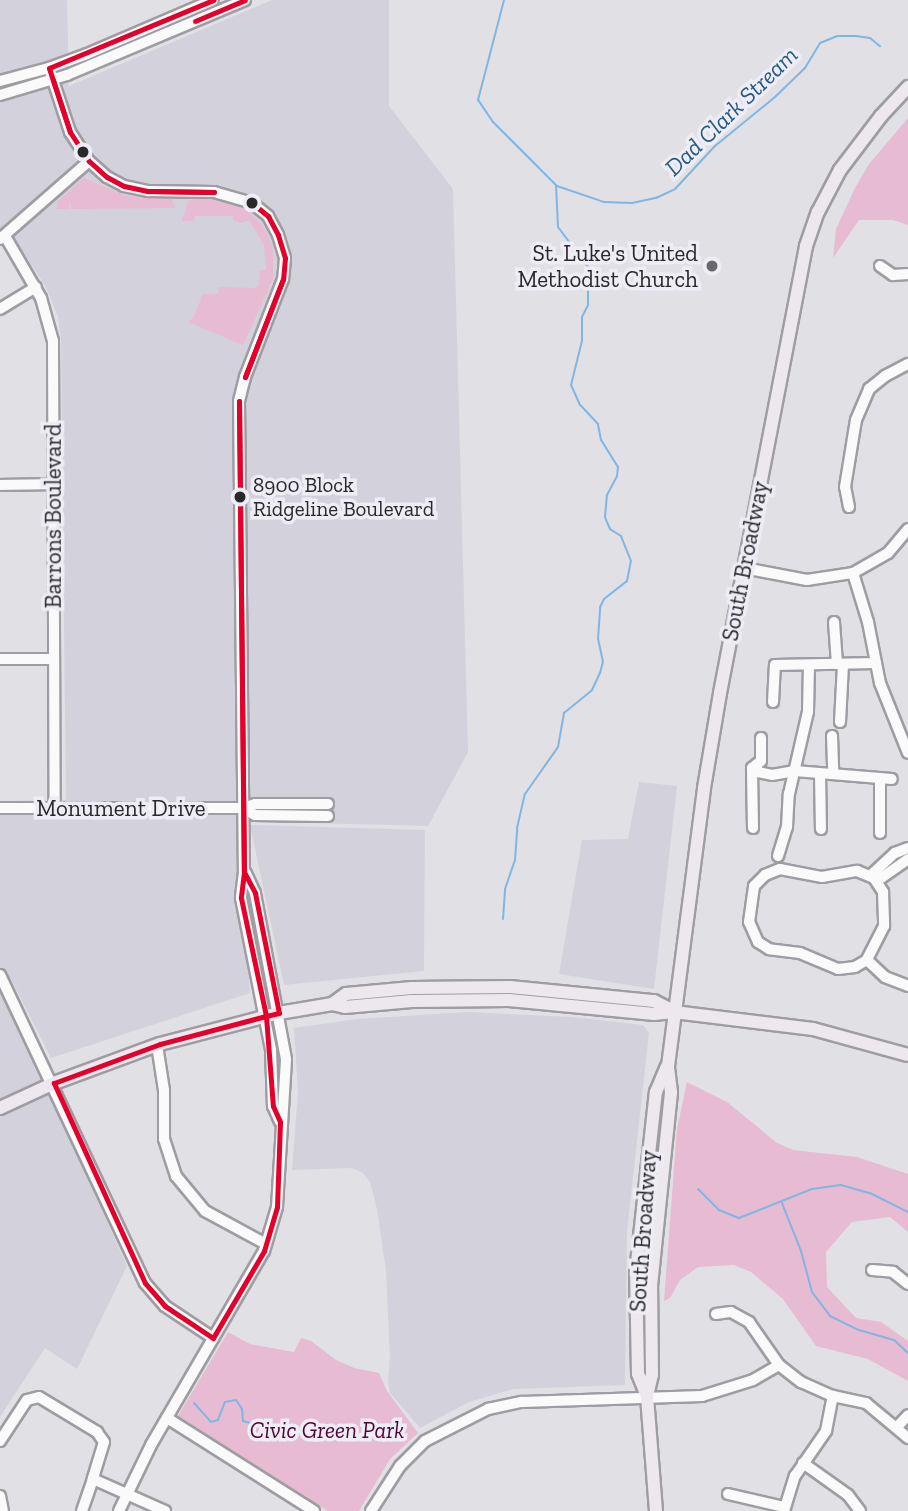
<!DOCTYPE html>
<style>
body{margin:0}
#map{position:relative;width:908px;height:1511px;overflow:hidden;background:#e1e0e5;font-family:"Zilla Slab",serif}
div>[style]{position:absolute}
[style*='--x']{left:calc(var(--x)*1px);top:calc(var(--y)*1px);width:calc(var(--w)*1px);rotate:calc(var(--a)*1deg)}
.built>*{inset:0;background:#d3d1db}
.green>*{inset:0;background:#e7bbd2}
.stream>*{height:2px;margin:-1px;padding:0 1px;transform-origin:1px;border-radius:1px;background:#81b6e2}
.roads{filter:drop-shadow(2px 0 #9e9da1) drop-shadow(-2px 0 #9e9da1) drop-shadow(0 2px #9e9da1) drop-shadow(0 -2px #9e9da1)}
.minor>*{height:10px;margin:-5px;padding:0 5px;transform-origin:5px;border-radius:5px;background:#fafafb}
.major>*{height:12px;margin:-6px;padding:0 6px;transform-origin:6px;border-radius:6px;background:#ece8ee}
.bus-1>*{height:5px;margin:-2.5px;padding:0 2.5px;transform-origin:2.5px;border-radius:2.5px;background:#e4002b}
.dots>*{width:19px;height:19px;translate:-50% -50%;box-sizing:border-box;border:4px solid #eeecf4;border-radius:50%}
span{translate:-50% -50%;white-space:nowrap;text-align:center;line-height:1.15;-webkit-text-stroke:7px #eeecf4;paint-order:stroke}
.bus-label{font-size:21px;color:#29282b}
.left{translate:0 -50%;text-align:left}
.poi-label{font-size:23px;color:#29282b}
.right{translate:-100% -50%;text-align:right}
.street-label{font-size:23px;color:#29282b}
.park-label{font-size:23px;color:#520335;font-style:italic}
.water-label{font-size:24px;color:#245a83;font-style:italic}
</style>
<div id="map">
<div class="built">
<i style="clip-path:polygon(0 0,67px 0,69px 86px,272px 0,389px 0,389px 106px,453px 189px,468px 752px,428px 826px,237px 821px,250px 993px,51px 1058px,12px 981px,0 968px,0 801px,66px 800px,61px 339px,58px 317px,46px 287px,6px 226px,0 228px)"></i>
<i style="clip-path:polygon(639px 782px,677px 786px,654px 989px,559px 974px,582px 840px,628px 839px)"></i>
<i style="clip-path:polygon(250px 825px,425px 830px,424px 971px,284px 985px)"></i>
<i style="clip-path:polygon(0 990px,38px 1066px,127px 1266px,77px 1369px,45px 1348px,0 1417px)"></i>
<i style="clip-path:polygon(468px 1012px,572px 1017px,643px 1025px,649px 1033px,627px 1231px,625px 1385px,513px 1389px,469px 1402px,420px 1428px,390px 1393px,388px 1381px,390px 1358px,386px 1271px,377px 1209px,370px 1182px,363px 1173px,352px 1168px,292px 1170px,298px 1092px,294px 1028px,357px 1019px)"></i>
</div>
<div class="green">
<i style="clip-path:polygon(908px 118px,908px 225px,893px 220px,859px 220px,833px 258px,836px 229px,855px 188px,869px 164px)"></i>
<i style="clip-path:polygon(84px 178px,126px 196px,172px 199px,175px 208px,71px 209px,71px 203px,68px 209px,57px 209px,57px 202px)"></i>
<i style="clip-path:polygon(197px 198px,223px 199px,245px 208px,263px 226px,273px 247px,273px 279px,243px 345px,188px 322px,193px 318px,203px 294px,218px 294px,219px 287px,255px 288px,259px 285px,260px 270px,266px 270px,264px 245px,249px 220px,241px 223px,233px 220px,233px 216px,195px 216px,193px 221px,182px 221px,188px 201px)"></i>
<i style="clip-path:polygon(687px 1082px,727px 1102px,777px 1143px,793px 1150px,857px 1157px,908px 1174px,908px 1232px,890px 1217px,852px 1222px,826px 1252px,827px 1287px,856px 1318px,881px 1322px,908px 1341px,908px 1381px,868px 1359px,816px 1346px,783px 1299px,751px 1272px,734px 1265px,698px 1267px,680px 1280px,670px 1298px,664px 1301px,677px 1129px)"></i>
<i style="clip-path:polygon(228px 1332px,250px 1344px,294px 1352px,301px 1338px,311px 1341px,336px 1360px,354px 1368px,379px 1373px,387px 1391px,418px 1433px,390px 1459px,359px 1511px,328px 1511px,178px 1416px)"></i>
</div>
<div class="stream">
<i style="--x:557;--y:186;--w:50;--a:18.8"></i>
<i style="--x:604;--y:202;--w:28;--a:2"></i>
<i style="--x:632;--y:203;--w:25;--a:-12"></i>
<i style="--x:656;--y:198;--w:21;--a:-25"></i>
<i style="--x:675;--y:189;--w:59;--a:-47.1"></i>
<i style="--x:715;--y:146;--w:77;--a:-39.2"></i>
<i style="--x:775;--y:97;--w:42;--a:-44"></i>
<i style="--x:805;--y:68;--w:29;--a:-59"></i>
<i style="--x:820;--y:43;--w:18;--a:-22"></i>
<i style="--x:837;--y:36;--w:19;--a:0"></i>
<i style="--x:856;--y:36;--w:14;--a:8"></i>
<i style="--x:870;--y:38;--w:13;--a:39"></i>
<i style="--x:503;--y:919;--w:30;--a:-86"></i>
<i style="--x:505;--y:889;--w:31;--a:-71"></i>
<i style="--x:515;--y:860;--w:32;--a:-86"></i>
<i style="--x:517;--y:828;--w:35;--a:-77"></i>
<i style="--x:525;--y:794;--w:57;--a:-54.9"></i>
<i style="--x:558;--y:747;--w:35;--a:-80"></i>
<i style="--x:564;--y:713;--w:36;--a:-39"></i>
<i style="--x:592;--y:690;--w:19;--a:-65"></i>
<i style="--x:600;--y:673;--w:11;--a:-75"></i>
<i style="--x:603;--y:662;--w:24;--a:-102"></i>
<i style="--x:598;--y:639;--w:32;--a:-86"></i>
<i style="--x:600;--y:607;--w:9;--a:-63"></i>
<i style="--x:604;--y:599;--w:29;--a:-38"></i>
<i style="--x:627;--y:581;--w:20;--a:-79"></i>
<i style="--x:631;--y:561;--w:27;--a:-112"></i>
<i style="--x:621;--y:536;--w:13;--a:-148"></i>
<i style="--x:610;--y:529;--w:13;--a:-113"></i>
<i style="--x:605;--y:517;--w:22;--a:-85"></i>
<i style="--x:607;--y:495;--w:21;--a:-62"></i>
<i style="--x:617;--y:476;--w:9;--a:-84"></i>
<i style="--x:618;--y:467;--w:32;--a:-122"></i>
<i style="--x:601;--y:440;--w:16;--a:-101"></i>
<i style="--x:598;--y:424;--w:26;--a:-133"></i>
<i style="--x:580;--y:405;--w:22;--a:-114"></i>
<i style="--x:571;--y:385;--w:45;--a:-76"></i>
<i style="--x:582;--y:341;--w:24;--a:-90"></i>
<i style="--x:582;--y:317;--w:13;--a:-63"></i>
<i style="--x:588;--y:305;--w:38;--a:-90"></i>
<i style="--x:588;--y:267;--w:50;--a:-126.9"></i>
<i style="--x:558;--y:227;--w:42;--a:-92.7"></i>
<i style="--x:556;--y:185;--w:89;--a:-135"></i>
<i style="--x:493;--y:122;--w:27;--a:-124"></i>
<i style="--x:478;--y:100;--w:103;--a:-75.4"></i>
<i style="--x:698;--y:1189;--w:30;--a:45"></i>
<i style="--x:719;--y:1210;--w:22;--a:22"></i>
<i style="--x:739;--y:1218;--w:79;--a:-21.7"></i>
<i style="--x:812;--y:1189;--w:29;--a:-8"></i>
<i style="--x:841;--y:1185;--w:32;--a:16"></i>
<i style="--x:872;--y:1194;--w:40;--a:26.6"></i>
<i style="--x:782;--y:1203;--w:52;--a:68.4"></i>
<i style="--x:801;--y:1251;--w:42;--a:75"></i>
<i style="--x:812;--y:1292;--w:30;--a:53"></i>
<i style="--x:830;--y:1316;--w:32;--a:26"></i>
<i style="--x:859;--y:1330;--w:36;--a:16"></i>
<i style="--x:894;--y:1340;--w:19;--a:43"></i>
<i style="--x:194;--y:1403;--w:25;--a:48"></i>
<i style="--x:211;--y:1422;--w:7;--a:-16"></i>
<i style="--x:218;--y:1420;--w:19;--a:-69"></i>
<i style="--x:225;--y:1402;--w:11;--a:-10"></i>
<i style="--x:236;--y:1400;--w:11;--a:56"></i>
<i style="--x:242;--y:1409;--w:12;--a:85"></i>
<i style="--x:243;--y:1421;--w:11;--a:15"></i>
</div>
<div class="roads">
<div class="minor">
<i style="--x:49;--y:68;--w:67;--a:71.8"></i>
<i style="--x:70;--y:132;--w:35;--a:57"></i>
<i style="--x:89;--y:161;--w:24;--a:42"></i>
<i style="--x:107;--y:177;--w:19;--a:28"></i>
<i style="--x:124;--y:186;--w:25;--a:12"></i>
<i style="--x:148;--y:191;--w:66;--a:0.9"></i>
<i style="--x:214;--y:192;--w:40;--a:16"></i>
<i style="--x:252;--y:203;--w:21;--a:39"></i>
<i style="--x:268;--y:216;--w:21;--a:62"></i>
<i style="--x:278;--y:235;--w:24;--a:73"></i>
<i style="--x:285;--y:258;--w:21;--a:95"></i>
<i style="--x:283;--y:279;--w:105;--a:111.2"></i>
<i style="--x:245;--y:377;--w:25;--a:104"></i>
<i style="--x:239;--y:401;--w:471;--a:89.4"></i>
<i style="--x:244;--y:872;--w:26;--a:97"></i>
<i style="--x:241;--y:898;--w:155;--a:78.8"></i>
<i style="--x:271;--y:1050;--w:56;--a:88"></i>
<i style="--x:273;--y:1106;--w:17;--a:66"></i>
<i style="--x:0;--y:81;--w:51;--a:-14.9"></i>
<i style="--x:49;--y:68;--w:40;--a:-20.2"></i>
<i style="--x:87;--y:54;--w:137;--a:-23.2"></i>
<i style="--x:0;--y:95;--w:70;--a:-16.6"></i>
<i style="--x:67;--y:75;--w:193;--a:-22.8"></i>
<i style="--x:5;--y:236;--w:72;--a:59.9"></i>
<i style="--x:41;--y:298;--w:45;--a:74.4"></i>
<i style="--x:53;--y:341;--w:467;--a:89.8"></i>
<i style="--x:0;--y:239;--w:118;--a:-41.2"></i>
<i style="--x:880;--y:266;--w:16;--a:35"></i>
<i style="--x:893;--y:275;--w:15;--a:-4"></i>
<i style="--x:0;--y:309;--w:42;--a:-31.4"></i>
<i style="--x:0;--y:485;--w:53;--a:-1.1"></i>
<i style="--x:849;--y:507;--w:20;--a:-101"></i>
<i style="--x:845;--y:487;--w:68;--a:-80.7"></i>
<i style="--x:856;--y:420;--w:34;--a:-67"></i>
<i style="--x:869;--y:389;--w:21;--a:-39"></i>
<i style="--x:885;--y:376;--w:26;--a:-28"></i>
<i style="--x:744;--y:568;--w:64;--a:10.8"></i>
<i style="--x:807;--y:580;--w:47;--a:-8.7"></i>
<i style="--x:853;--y:573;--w:40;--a:-29.7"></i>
<i style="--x:888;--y:553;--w:31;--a:-50"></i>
<i style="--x:853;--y:573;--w:51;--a:73"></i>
<i style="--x:868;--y:622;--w:62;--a:78.9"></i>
<i style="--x:880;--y:683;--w:75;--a:68.2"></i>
<i style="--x:834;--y:622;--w:42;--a:85.9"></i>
<i style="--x:0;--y:659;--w:53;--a:0"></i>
<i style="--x:773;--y:702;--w:37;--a:-87"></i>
<i style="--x:775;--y:665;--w:101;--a:-1.1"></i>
<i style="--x:840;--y:722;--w:57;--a:-87"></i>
<i style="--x:832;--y:736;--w:38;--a:88"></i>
<i style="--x:756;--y:765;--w:7;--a:74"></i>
<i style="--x:758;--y:772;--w:14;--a:12"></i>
<i style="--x:772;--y:775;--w:23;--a:-10"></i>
<i style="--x:795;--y:771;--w:97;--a:4.7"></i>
<i style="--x:820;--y:774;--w:55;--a:89"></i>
<i style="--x:880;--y:780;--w:53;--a:90"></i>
<i style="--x:0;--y:808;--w:242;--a:0"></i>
<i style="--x:242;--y:808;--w:14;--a:-17"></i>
<i style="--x:255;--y:804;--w:73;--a:0"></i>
<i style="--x:242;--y:808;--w:15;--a:28"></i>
<i style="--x:255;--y:815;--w:73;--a:0.8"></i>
<i style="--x:753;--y:828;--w:60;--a:-91"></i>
<i style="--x:752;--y:768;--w:11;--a:-38"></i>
<i style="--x:761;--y:761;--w:23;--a:-90"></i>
<i style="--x:778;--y:856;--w:30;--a:-73"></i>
<i style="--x:787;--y:827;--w:33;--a:-87"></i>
<i style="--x:789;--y:794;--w:84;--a:-77"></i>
<i style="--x:808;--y:712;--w:47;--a:-88.8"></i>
<i style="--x:780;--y:869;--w:43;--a:10.8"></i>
<i style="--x:822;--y:877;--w:36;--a:-10"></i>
<i style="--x:857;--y:871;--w:18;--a:22"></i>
<i style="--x:874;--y:878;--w:17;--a:57"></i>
<i style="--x:883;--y:892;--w:34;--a:88"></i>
<i style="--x:884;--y:926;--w:38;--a:117"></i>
<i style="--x:867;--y:960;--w:14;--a:150"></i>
<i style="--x:855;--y:967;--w:17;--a:173"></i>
<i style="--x:838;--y:969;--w:41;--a:-157.2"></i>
<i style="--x:800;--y:953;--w:31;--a:-173"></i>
<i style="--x:769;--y:949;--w:13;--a:-148"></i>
<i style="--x:758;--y:942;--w:22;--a:-114"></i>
<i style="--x:749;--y:922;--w:36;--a:-82"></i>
<i style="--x:754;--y:886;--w:16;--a:-45"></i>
<i style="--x:765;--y:875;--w:16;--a:-22"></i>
<i style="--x:870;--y:876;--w:34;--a:-43"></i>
<i style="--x:895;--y:853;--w:14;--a:-21"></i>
<i style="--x:877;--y:881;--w:38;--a:-35"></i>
<i style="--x:867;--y:960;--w:25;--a:43"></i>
<i style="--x:885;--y:977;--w:25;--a:21"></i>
<i style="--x:0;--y:975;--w:340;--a:64.8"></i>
<i style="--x:145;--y:1283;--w:30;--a:49"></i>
<i style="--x:165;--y:1306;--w:58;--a:33.7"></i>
<i style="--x:157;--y:1045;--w:46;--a:81.2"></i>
<i style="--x:164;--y:1090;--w:49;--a:90"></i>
<i style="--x:164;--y:1139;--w:39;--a:72"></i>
<i style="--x:176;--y:1176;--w:45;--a:50.4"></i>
<i style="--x:205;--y:1211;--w:69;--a:28.4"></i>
<i style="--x:872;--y:1270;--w:21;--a:5"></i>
<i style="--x:893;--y:1272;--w:19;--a:39"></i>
<i style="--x:716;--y:1314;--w:15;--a:-8"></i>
<i style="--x:731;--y:1312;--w:21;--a:29"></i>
<i style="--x:749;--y:1322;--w:52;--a:55.1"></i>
<i style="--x:779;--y:1365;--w:28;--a:38"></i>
<i style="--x:801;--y:1382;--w:35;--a:24"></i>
<i style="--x:833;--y:1396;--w:34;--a:12"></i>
<i style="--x:866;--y:1403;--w:55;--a:39.8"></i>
<i style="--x:167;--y:1418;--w:174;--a:32.3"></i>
<i style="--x:897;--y:1427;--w:16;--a:-47"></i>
<i style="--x:0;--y:1441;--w:49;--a:-56.6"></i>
<i style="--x:27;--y:1400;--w:12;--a:-14"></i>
<i style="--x:39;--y:1397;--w:68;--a:31.1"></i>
<i style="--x:97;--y:1432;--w:12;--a:55"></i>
<i style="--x:104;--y:1442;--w:39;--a:107"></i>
<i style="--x:803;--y:1463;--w:55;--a:35.4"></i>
<i style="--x:848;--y:1495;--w:20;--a:53"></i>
<i style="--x:728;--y:1494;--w:57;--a:13.1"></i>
<i style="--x:0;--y:1496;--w:15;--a:79"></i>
<i style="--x:82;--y:1511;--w:34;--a:-71"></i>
<i style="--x:93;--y:1479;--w:79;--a:24"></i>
<i style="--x:119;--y:1511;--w:73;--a:-64.1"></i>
<i style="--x:151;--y:1445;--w:225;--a:-59.8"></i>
<i style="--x:264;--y:1251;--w:46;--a:-73.5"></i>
<i style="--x:277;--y:1207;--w:148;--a:-86.5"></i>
<i style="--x:286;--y:1059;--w:169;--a:-100.6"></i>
<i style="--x:255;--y:893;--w:23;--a:-115"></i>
<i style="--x:371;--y:1511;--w:54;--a:-57.2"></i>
<i style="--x:400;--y:1466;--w:35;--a:-45"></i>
<i style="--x:425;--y:1441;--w:71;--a:-26.9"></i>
<i style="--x:488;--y:1409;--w:35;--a:-12"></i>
<i style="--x:522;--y:1402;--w:180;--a:-1.9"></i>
<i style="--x:702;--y:1396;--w:53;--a:-17.4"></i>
<i style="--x:753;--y:1380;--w:30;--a:-30"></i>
<i style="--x:784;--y:1511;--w:37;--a:-73"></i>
<i style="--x:795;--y:1476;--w:55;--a:-55.4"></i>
<i style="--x:826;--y:1431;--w:36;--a:-79"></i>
</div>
<div class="major">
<i style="--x:332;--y:1004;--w:17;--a:-36"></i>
<i style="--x:346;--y:994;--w:66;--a:-5.2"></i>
<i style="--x:412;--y:988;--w:98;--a:-0.6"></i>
<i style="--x:510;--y:987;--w:145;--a:5.6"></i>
<i style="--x:654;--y:1001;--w:22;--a:27"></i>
<i style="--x:0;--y:1108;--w:60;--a:-24.8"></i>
<i style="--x:54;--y:1083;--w:113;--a:-20.2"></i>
<i style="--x:160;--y:1044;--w:123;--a:-14.6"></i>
<i style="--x:279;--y:1013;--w:54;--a:-9.6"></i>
<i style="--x:332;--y:1004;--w:13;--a:13"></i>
<i style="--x:345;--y:1007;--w:67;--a:-5.1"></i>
<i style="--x:412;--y:1001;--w:97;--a:-0.6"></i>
<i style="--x:509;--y:1000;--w:146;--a:5.5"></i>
<i style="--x:654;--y:1014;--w:20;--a:-6"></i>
<i style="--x:674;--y:1012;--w:140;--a:7"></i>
<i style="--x:813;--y:1029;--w:98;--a:15.3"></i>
<i style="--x:647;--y:1396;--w:24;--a:-112"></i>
<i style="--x:638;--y:1374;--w:102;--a:-91.1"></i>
<i style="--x:636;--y:1272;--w:181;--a:-83.7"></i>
<i style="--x:656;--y:1092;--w:28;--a:-67"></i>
<i style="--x:656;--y:1511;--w:115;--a:-94.5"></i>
<i style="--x:647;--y:1396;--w:22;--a:-77"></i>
<i style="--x:652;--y:1375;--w:89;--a:-90.6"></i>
<i style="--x:651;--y:1286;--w:195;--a:-84.1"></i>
<i style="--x:671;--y:1092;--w:26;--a:-97"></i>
<i style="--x:668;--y:1066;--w:280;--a:-82.6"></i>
<i style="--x:704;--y:788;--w:96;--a:-80.4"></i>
<i style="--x:720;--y:693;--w:455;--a:-79.1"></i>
<i style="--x:806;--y:246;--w:36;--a:-71"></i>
<i style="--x:818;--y:212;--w:47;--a:-62.4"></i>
<i style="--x:840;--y:170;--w:68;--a:-52.8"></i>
<i style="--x:881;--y:116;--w:40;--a:-47"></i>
</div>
</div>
<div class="bus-1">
<i style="--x:195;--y:21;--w:54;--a:-22.8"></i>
<i style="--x:53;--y:80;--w:55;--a:71.9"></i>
<i style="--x:70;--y:132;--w:35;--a:57"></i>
<i style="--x:89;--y:161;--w:24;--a:42"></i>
<i style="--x:107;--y:177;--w:19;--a:28"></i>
<i style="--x:124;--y:186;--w:25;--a:12"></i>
<i style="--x:70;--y:132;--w:67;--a:-108.2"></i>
<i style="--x:49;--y:68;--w:178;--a:-22.5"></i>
<i style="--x:148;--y:191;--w:66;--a:0.9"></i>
<i style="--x:148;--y:191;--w:66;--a:0.9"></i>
<i style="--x:252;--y:203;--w:21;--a:39"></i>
<i style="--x:268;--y:216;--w:21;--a:62"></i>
<i style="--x:278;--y:235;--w:24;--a:73"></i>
<i style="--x:285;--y:258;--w:21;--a:95"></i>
<i style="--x:245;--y:377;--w:105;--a:-68.8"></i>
<i style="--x:245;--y:377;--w:105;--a:-68.8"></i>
<i style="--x:239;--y:401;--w:471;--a:89.4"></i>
<i style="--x:239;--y:401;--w:471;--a:89.4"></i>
<i style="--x:244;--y:872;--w:24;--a:62"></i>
<i style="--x:255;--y:893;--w:122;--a:78.7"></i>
<i style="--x:279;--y:1013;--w:13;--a:167"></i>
<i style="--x:244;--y:872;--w:26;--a:97"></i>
<i style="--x:241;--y:898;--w:121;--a:78"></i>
<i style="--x:266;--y:1016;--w:90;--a:85.6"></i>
<i style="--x:273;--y:1106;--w:17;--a:66"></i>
<i style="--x:280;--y:1122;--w:85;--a:92"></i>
<i style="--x:277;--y:1207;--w:46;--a:106.5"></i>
<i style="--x:264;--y:1251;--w:101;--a:120.4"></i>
<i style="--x:213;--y:1338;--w:58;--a:-146.3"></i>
<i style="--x:165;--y:1306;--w:30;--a:-131"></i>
<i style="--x:145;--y:1283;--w:220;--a:-114.5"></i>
<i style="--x:54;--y:1083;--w:113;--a:-20.2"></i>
<i style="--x:160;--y:1044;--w:110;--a:-14.8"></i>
</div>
<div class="dots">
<i style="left:83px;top:152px;background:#29282b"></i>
<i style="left:252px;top:203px;background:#29282b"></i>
<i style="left:712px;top:266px;background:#69686c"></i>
<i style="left:240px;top:497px;background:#29282b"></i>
</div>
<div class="bus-label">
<span class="left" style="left:253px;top:497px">8900 Block<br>Ridgeline Boulevard</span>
</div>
<div class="poi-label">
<span class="right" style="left:698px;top:266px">St. Luke's United<br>Methodist Church</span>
</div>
<div class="street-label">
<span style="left:53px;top:516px;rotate:-90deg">Barrons Boulevard</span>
<span style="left:745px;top:561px;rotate:-79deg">South Broadway</span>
<span style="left:121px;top:808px">Monument Drive</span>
<span style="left:643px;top:1231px;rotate:-86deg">South Broadway</span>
</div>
<div class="park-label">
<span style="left:327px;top:1430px">Civic Green Park</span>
</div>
<div class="water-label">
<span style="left:731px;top:111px;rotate:-44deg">Dad Clark Stream</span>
</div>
</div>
